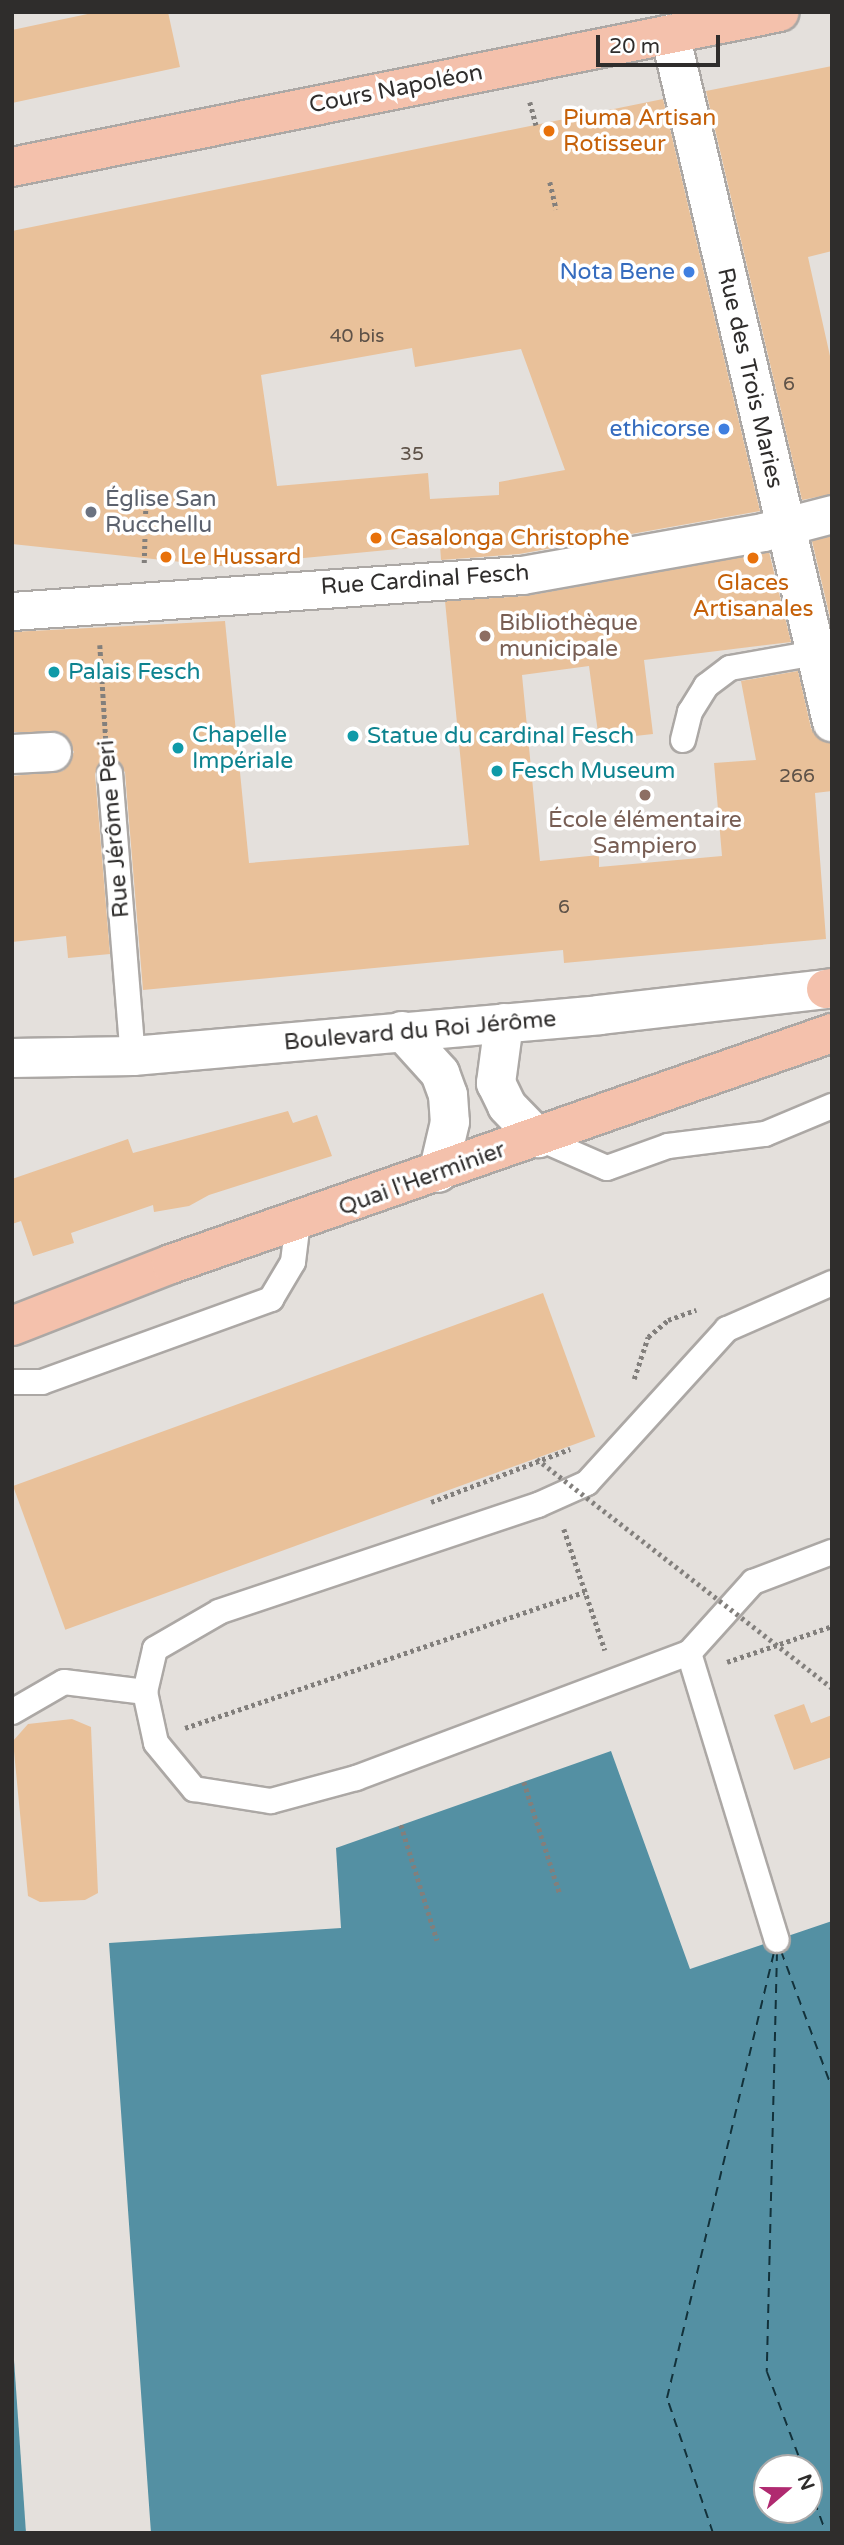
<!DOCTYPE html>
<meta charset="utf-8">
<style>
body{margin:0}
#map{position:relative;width:844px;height:2545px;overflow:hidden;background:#e4e0dc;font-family:"Varela Round",sans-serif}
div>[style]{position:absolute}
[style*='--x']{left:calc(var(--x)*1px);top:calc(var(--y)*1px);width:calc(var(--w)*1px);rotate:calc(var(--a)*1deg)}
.water>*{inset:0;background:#5490a3}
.ferry>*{height:2px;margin-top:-1px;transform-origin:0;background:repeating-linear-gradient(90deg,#12313a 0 9px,transparent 0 16px)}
.building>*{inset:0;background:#e9c19a;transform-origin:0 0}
.path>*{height:4.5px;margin-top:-2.25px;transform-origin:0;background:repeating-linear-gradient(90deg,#827f7c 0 3.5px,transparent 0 7px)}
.roads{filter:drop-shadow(2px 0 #aca8a5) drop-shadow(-2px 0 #aca8a5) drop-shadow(0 2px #aca8a5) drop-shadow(0 -2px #aca8a5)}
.service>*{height:24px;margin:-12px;padding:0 12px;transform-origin:12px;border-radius:12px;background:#fff}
.pedestrian>*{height:37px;margin:-18.5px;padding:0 18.5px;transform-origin:18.5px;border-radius:18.5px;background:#fff}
.minor>*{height:38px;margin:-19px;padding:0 19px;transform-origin:19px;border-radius:19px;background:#fff}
.secondary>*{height:38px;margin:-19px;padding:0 19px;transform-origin:19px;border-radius:19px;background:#fff}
.primary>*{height:38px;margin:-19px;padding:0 19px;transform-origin:19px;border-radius:19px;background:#f4c1ac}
.path-bridge>*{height:4.5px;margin-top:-2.25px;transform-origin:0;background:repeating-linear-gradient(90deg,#827f7c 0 3.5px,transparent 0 7px)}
.dots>*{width:19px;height:19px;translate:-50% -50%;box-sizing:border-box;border:4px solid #fff;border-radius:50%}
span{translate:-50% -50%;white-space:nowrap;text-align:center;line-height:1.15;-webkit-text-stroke:7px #fff;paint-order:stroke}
.number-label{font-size:19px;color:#5e5248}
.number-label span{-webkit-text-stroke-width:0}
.street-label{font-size:23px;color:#2f2d2c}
.food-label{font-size:23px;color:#c56008}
.left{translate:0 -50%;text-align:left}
.shop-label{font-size:23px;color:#366cbe}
.right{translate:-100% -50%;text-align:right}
.worship-label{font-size:23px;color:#5b616d}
.education-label{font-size:23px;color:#785e54}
.culture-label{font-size:23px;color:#0d838f}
.frame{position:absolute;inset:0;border:14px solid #2f2d2c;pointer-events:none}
.north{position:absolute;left:753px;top:2454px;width:70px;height:70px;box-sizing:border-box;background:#fff;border:2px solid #acabab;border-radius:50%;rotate:70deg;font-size:19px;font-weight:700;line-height:28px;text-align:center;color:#2f2d2c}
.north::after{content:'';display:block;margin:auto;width:24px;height:32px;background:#b02a70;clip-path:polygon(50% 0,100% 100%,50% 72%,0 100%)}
.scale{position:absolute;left:596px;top:35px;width:124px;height:32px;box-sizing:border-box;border:4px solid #2f2d2c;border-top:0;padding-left:9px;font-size:21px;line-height:24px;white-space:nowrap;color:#2f2d2c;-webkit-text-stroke:5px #fff;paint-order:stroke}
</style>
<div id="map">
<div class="water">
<i style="clip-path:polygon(evenodd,611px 1751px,690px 1969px,832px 1921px,832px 2533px,151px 2533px,109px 1943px,341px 1928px,336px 1848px,611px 1751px,767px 2468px,809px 2468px,809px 2510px,767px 2510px,767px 2468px)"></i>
<i style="clip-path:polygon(12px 2331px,26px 2533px,12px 2533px)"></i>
</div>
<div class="ferry">
<i style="--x:781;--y:1951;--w:146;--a:69.6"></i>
<i style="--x:777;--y:1952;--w:420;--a:91.4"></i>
<i style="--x:767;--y:2372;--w:103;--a:69.4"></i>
<i style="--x:809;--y:2486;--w:50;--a:70.1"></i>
<i style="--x:713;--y:2533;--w:143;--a:-108.8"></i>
<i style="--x:667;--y:2398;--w:460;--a:-76.5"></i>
</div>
<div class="building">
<i style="clip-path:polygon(97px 12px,168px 12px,180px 67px,12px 103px,12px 30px)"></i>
<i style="clip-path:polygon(832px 66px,832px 251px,808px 257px,832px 365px,832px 494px,802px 500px,706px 91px)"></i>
<i style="clip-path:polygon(evenodd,663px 99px,760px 511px,519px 554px,441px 560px,440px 545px,219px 566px,12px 544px,12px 231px,663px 99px,412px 348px,415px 367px,521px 349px,565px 470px,499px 482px,499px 495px,430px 499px,428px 473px,277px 486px,261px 375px,412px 348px)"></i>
<i style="clip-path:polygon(832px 536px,832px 626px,812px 541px)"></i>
<i style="clip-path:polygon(769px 552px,791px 642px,644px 660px,653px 734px,599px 740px,589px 666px,522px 675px,540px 861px,599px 855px,599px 867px,722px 856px,714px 763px,756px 760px,741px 681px,798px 671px,811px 728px,817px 737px,832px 743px,832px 791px,815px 793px,826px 939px,564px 963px,563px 950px,143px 990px,125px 772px,109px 758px,101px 761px,95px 774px,110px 954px,68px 958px,66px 936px,12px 942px,12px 776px,63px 771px,74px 752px,61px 732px,12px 732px,12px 632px,225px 621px,249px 863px,469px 845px,445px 601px,526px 596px)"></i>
<i style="clip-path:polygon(288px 1111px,293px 1123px,317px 1115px,332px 1156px,209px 1195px,189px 1206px,154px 1212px,153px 1205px,71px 1233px,74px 1243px,33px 1256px,21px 1221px,12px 1224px,12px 1179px,128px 1139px,133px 1153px)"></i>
<i style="left:543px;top:1293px;width:153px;height:564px;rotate:70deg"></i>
<i style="clip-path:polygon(804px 1704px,811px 1723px,832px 1715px,832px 1757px,794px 1770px,774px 1715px)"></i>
<i style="clip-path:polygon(72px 1719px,91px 1727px,98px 1893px,85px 1900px,40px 1902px,28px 1896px,13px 1741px,28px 1724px)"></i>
</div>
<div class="path">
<i style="--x:530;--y:102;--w:24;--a:75"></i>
<i style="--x:550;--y:182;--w:28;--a:77"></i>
<i style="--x:144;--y:563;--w:73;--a:-88.4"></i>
<i style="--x:100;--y:645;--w:96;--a:86.4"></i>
<i style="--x:634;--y:1379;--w:44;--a:-71.6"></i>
<i style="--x:648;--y:1337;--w:26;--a:-40"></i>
<i style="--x:668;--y:1320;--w:30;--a:-20"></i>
<i style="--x:431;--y:1502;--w:149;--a:-20.9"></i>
<i style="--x:564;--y:1529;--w:128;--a:71.3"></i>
<i style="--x:727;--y:1662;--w:111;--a:-18.9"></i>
<i style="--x:185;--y:1728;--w:422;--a:-18.8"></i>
<i style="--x:524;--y:1782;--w:118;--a:72.2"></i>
<i style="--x:401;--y:1825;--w:121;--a:72.6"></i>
</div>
<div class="roads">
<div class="service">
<i style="--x:683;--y:740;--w:29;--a:-76"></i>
<i style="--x:690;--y:712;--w:31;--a:-58"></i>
<i style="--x:706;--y:686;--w:30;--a:-37"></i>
<i style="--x:730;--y:668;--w:86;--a:-10"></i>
<i style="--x:110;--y:773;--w:284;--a:85.4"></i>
<i style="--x:538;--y:1138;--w:75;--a:23.5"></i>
<i style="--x:607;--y:1168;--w:65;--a:-19.8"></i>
<i style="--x:668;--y:1146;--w:98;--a:-7.1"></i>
<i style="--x:765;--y:1134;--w:73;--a:-22.7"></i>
<i style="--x:832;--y:1283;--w:115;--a:156.3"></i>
<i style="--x:727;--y:1329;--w:208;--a:132.3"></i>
<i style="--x:587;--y:1483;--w:54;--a:155.8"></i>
<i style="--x:538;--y:1505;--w:336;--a:161.5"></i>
<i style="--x:219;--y:1612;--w:74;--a:150"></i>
<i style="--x:155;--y:1649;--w:44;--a:103.1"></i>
<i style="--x:145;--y:1692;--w:52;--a:77.8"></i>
<i style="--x:156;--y:1743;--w:60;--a:50.4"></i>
<i style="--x:194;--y:1789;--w:78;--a:8.9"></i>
<i style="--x:271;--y:1801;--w:88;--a:-15.1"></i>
<i style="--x:356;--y:1778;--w:356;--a:-20.6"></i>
<i style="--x:689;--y:1653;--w:96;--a:-48"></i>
<i style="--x:753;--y:1582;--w:85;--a:-20.8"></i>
<i style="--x:12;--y:1382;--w:30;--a:0"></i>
<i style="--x:42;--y:1382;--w:244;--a:-19.9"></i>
<i style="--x:271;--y:1299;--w:43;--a:-59.3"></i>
<i style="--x:293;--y:1262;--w:39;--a:-83"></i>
<i style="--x:689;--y:1653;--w:300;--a:73"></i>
<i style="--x:12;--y:1712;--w:60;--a:-30"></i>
<i style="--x:64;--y:1682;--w:82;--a:7"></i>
</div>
<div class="pedestrian">
<i style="--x:12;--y:611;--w:511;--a:-4.04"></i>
<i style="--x:522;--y:575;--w:245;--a:-10.1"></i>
<i style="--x:763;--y:532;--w:71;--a:-14.6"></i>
</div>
<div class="minor">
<i style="--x:670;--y:34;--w:707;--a:76.75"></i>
<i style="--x:12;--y:754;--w:40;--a:-2.9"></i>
</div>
<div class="secondary">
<i style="--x:504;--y:1023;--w:61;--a:97.6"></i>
<i style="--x:496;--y:1083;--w:25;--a:64"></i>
<i style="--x:507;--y:1106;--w:45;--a:45.9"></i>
<i style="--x:402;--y:1031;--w:57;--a:47.9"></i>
<i style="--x:440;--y:1073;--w:23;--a:70"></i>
<i style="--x:448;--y:1095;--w:27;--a:86"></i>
<i style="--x:450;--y:1122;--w:52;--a:103.2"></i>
<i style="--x:12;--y:1058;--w:121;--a:-0.9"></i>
<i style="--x:133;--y:1056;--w:468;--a:-5"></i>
<i style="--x:599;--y:1015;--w:228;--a:-6.5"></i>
</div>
<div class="primary">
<i style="--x:12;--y:167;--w:783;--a:-11.41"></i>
<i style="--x:826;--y:989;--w:6;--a:-9"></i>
<i style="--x:12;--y:1326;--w:171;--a:-21.3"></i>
<i style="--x:171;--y:1264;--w:700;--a:-19.26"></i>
</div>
</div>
<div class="path-bridge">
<i style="--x:537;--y:1459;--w:373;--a:37.8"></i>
</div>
<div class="dots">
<i style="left:549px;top:131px;background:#e8710a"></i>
<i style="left:689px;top:272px;background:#3f7fe0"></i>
<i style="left:724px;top:429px;background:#3f7fe0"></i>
<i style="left:91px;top:512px;background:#6b7280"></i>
<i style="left:376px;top:538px;background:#e8710a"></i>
<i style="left:166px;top:557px;background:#e8710a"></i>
<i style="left:753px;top:558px;background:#e8710a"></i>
<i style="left:485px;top:636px;background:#8d6e63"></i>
<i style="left:54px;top:672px;background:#0f9aa8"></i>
<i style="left:353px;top:736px;background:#0f9aa8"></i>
<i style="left:178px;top:748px;background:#0f9aa8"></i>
<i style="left:497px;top:771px;background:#0f9aa8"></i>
<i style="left:645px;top:795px;background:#8d6e63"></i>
</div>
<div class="number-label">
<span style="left:357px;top:337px">40 bis</span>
<span style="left:789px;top:385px">6</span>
<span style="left:412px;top:455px">35</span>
<span style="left:797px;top:777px">266</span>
<span style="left:564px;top:908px">6</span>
</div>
<div class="street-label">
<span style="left:396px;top:89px;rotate:-11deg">Cours Napoléon</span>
<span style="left:750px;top:378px;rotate:77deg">Rue des Trois Maries</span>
<span style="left:425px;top:580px;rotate:-4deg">Rue Cardinal Fesch</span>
<span style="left:114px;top:829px;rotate:-95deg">Rue Jérôme Peri</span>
<span style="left:420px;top:1031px;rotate:-5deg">Boulevard du Roi Jérôme</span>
<span style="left:422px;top:1179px;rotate:-20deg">Quai l'Herminier</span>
</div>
<div class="food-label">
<span class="left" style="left:563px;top:131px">Piuma Artisan<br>Rotisseur</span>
<span class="left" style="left:390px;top:538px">Casalonga Christophe</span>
<span class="left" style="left:180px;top:557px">Le Hussard</span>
<span style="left:753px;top:596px">Glaces<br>Artisanales</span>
</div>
<div class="shop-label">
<span class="right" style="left:675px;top:272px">Nota Bene</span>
<span class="right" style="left:710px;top:429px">ethicorse</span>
</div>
<div class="worship-label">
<span class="left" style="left:105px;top:512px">Église San<br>Rucchellu</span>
</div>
<div class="education-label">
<span class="left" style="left:499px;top:636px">Bibliothèque<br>municipale</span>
<span style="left:645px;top:833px">École élémentaire<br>Sampiero</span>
</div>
<div class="culture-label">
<span class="left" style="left:68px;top:672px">Palais Fesch</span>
<span class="left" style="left:192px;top:748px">Chapelle<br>Impériale</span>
<span class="left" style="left:367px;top:736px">Statue du cardinal Fesch</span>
<span class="left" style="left:511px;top:771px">Fesch Museum</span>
</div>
<div class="frame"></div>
<div class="north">N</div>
<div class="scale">20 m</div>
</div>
